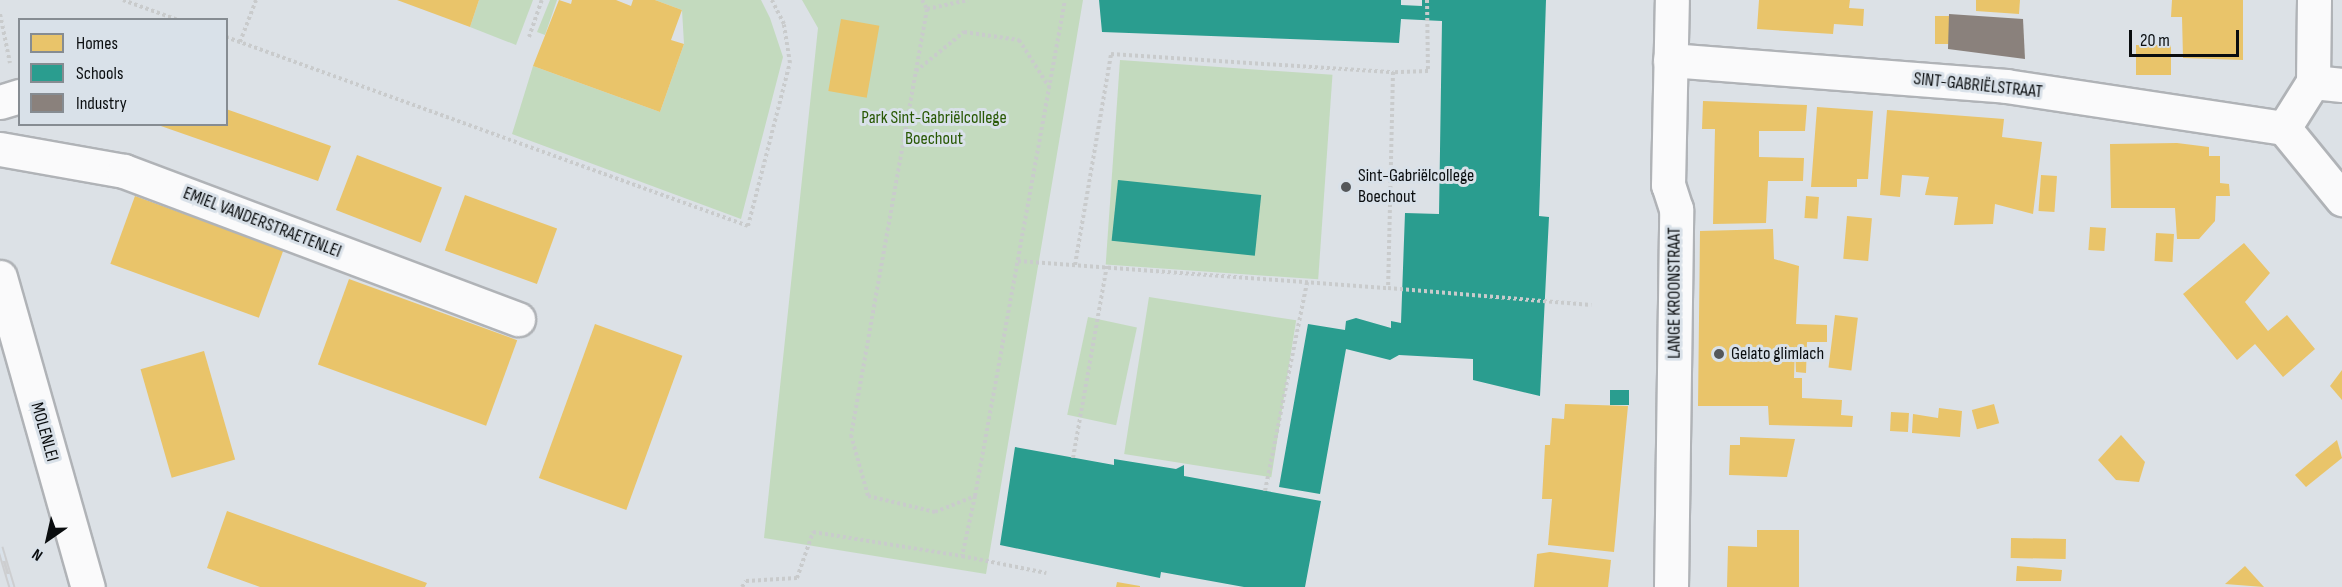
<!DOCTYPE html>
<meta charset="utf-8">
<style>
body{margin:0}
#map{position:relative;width:2342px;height:587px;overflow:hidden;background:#dce1e6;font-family:"Sofia Sans Condensed",sans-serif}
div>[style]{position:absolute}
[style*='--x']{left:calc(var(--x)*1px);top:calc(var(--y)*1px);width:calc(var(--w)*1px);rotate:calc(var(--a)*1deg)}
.green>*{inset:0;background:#c3dabe;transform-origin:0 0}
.homes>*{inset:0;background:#e9c46a;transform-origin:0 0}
.schools>*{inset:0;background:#2a9d8f;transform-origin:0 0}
.industry>*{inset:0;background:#8a817c}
.path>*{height:4px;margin-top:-2px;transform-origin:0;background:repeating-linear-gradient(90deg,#c9cbcc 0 3px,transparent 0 6px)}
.roads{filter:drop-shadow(2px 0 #b0b3b7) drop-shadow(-2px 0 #b0b3b7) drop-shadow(0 2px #b0b3b7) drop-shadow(0 -2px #b0b3b7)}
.minor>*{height:33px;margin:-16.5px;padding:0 16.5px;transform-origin:16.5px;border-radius:16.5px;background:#fafafb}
.rail>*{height:7px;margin-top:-3.5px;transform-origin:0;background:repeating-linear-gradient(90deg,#d9e1e9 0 14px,#cdced0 0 28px);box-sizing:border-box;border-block:2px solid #cdced0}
.dots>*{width:16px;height:16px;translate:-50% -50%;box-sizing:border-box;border:3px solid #d9e1e9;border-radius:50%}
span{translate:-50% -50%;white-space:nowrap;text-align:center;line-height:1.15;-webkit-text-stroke:6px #d9e1e9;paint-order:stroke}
.street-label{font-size:18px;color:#0a0d0f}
.park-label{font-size:18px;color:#285804}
.poi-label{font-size:18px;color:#0a0d0f}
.left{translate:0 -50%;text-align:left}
.legend{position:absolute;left:18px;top:18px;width:210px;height:108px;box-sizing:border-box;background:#d9e1e9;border:2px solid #868c92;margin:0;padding:8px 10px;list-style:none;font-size:18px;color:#0a0d0f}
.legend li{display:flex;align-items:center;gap:12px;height:30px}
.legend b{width:30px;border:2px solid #868c92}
.north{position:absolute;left:18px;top:509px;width:60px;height:60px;-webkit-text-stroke:4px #d9e1e9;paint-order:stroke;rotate:214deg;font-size:16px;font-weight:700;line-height:24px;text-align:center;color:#0a0d0f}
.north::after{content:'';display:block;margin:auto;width:21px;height:27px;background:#0a0d0f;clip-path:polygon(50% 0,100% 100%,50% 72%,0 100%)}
.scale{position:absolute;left:2129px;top:30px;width:110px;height:27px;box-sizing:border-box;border:3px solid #0a0d0f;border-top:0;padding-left:8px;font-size:18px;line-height:21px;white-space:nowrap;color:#0a0d0f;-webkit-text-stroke:4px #d9e1e9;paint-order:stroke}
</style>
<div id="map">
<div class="green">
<i style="clip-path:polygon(479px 0,533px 0,516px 45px,470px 27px)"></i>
<i style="clip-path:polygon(550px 0,557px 0,545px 35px,537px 32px)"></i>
<i style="clip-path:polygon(655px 0,761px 0,770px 18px,783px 57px,741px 219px,512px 134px,533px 66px,660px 112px,684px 44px,682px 10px)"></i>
<i style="clip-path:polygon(802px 0,1083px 0,986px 574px,764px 538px,818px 28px)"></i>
<i style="left:1120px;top:60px;width:213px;height:205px;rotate:4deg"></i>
<i style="left:1149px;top:297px;width:149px;height:159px;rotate:9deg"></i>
<i style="left:1088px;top:317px;width:50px;height:100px;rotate:12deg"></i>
</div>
<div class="homes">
<i style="clip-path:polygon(397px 0,479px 0,470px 27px)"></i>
<i style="clip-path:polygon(559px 0,571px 4px,572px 0,616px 0,631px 6px,633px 0,655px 0,682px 10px,671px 40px,684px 44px,660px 112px,533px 66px)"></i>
<i style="clip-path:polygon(1759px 0,1850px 0,1849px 8px,1864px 9px,1863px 26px,1834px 24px,1833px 34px,1757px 29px)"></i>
<i style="clip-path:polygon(1976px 0,2020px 0,2019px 14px,1976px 11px)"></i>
<i style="clip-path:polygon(2172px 0,2243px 0,2243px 60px,2183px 58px,2182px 17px,2171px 17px)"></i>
<i style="left:1935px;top:16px;width:14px;height:28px"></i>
<i style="left:841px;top:19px;width:39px;height:73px;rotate:10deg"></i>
<i style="left:2136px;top:45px;width:35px;height:30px"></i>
<i style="clip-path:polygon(1703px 101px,1807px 105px,1805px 131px,1759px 131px,1759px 157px,1804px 158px,1803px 181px,1768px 181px,1766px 223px,1713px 224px,1715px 129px,1702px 129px)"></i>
<i style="clip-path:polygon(1817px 107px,1873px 111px,1868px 179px,1857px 179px,1857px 187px,1811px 187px)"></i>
<i style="clip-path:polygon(226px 109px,331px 146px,318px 181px,158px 125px,226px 124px)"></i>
<i style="clip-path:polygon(1887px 110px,2004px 119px,2002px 137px,2042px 142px,2033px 214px,1995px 204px,1993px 224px,1954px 225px,1958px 197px,1925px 195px,1929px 177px,1902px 175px,1900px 197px,1880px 195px)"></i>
<i style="clip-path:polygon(2177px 143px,2209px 147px,2209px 156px,2220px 156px,2220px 183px,2229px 184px,2230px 196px,2216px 196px,2215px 221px,2199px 239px,2177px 239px,2175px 208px,2111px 208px,2110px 144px)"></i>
<i style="left:357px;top:155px;width:91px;height:59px;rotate:21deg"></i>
<i style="left:2041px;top:175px;width:16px;height:36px;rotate:4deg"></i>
<i style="left:465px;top:195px;width:98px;height:59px;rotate:20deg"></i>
<i style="left:135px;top:196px;width:158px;height:72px;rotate:20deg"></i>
<i style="left:1806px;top:196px;width:13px;height:22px;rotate:4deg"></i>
<i style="left:1847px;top:216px;width:25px;height:43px;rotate:5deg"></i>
<i style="left:2090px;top:227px;width:16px;height:23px;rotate:4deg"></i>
<i style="clip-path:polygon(1773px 229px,1774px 259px,1799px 266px,1796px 324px,1827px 325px,1827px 342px,1807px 342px,1806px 373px,1796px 372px,1795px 344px,1794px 378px,1802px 378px,1802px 398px,1842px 400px,1841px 415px,1853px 416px,1852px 427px,1769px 425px,1768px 406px,1698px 406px,1700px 231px)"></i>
<i style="left:2156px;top:233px;width:18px;height:28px;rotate:3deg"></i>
<i style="clip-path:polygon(2244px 243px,2270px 273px,2245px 302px,2268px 331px,2287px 315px,2315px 349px,2283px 377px,2255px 344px,2237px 360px,2183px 294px)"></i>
<i style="left:349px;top:279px;width:179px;height:91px;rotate:20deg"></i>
<i style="left:1835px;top:315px;width:23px;height:53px;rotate:7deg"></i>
<i style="left:595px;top:324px;width:93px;height:164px;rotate:20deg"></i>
<i style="left:204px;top:351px;width:113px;height:66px;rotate:74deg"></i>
<i style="clip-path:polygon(2342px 370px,2342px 400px,2330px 386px)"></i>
<i style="clip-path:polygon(1565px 404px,1628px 406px,1614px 552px,1548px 545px,1552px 499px,1542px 499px,1545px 445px,1550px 445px,1552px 418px,1564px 419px)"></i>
<i style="left:1994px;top:404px;width:20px;height:23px;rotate:75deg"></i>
<i style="clip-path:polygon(1939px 408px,1962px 411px,1960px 437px,1912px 433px,1913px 414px,1938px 418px)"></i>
<i style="left:1891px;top:412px;width:18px;height:19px;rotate:3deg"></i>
<i style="clip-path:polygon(2121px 435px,2145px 462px,2139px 482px,2116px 480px,2098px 460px)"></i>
<i style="clip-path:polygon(1740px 437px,1795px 439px,1787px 477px,1729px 475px,1730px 445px,1740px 445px)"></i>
<i style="clip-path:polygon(2337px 440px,2342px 458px,2306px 487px,2295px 475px)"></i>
<i style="clip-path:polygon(227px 511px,427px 583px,425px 587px,260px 587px,235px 578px,207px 568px)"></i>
<i style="clip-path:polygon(1757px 530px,1799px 530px,1799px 587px,1727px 587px,1728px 546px,1757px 547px)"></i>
<i style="left:2011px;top:538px;width:55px;height:20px;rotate:1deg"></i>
<i style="clip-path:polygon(1550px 552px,1611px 560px,1608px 587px,1534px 587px,1537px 554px)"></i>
<i style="clip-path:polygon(2017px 566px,2062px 570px,2061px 581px,2016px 581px)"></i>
<i style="clip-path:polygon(2245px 566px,2264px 587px,2225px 584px)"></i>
<i style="clip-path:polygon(1117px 582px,1140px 586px,1140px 587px,1116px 587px)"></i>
</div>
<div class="schools">
<i style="clip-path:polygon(1099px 0,1401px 0,1401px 5px,1422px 6px,1422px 0,1546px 0,1539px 216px,1549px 217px,1540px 396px,1473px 380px,1473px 359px,1399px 355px,1390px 360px,1346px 349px,1320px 494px,1279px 487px,1308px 324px,1345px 330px,1346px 321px,1356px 318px,1391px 328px,1391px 321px,1401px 323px,1405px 213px,1439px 214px,1442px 21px,1401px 19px,1399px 43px,1102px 32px)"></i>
<i style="left:1118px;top:180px;width:144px;height:61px;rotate:6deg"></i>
<i style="left:1610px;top:390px;width:19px;height:15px"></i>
<i style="clip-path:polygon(1015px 447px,1114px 465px,1114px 459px,1176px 469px,1184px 465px,1184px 476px,1321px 501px,1305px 587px,1244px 587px,1161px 572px,1160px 578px,1000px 545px)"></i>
</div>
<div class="industry">
<i style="clip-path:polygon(1949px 14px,2023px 19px,2025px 59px,1948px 49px)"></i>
</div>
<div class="path">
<i style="--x:123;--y:0;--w:59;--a:20"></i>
<i style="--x:922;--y:0;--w:10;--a:61"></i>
<i style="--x:927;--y:9;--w:433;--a:100.1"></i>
<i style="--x:851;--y:435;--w:63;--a:74.4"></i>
<i style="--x:868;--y:496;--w:69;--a:13.4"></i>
<i style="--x:935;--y:512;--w:43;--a:-21.8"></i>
<i style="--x:975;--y:496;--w:504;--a:-79.72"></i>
<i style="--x:1427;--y:0;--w:71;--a:89.2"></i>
<i style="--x:1428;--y:71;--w:35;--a:178"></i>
<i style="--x:1393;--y:72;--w:216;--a:91.3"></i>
<i style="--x:1388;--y:288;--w:204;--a:4.8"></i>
<i style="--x:927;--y:9;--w:42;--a:-12.4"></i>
<i style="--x:0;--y:14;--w:50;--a:78.5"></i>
<i style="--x:226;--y:37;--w:555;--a:19.9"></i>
<i style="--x:748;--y:226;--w:168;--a:-75.6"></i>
<i style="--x:790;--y:63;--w:39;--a:-99"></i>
<i style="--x:784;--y:24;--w:27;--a:-117"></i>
<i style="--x:529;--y:37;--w:39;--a:-71"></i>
<i style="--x:240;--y:42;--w:45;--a:-69.1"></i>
<i style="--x:916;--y:71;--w:62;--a:-39.1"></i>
<i style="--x:964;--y:32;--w:56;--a:8.3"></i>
<i style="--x:1019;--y:40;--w:56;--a:57.4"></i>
<i style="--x:1018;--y:261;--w:371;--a:4.2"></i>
<i style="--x:1075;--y:265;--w:214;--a:-80.3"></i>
<i style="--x:1111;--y:54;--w:283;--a:3.7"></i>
<i style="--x:1073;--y:458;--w:196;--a:-80"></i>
<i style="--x:1265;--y:491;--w:213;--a:-78.6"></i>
<i style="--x:975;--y:496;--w:61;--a:102.2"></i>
<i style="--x:962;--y:556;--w:86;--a:11.4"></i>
<i style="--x:742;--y:587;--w:7;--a:-56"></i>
<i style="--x:746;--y:581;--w:51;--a:-3.4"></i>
<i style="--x:797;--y:578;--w:49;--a:-70.8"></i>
<i style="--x:813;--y:532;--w:151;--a:9.2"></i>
</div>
<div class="roads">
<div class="minor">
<i style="--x:1670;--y:60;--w:337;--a:4.4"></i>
<i style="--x:2006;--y:86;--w:281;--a:8.6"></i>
<i style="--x:2313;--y:82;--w:29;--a:6"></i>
<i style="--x:0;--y:102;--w:21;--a:-17"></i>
<i style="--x:2284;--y:128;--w:54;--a:-57.8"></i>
<i style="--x:2313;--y:82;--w:82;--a:-89.3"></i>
<i style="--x:2284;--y:128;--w:92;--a:50.8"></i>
<i style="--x:0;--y:149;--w:126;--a:10.1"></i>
<i style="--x:124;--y:171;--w:421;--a:20.6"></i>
<i style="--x:0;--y:277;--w:322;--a:74.2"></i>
<i style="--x:1671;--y:587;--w:378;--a:-89.2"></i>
<i style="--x:1676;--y:209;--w:25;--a:-108"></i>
<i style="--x:1668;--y:185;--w:185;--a:-88.8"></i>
</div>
</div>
<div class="rail">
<i style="--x:0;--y:547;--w:42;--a:73.3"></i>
</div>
<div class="dots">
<i style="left:1346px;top:187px;background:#54575a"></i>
<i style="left:1719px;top:354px;background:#54575a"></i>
</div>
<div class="street-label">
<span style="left:1978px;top:86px;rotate:6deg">SINT-GABRIËLSTRAAT</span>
<span style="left:262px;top:223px;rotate:21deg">EMIEL VANDERSTRAETENLEI</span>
<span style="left:1675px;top:293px;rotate:-90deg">LANGE KROONSTRAAT</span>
<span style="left:44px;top:432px;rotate:74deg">MOLENLEI</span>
</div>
<div class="park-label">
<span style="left:934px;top:129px">Park Sint-Gabriëlcollege<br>Boechout</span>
</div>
<div class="poi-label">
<span class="left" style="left:1358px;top:187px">Sint-Gabriëlcollege<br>Boechout</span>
<span class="left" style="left:1731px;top:354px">Gelato glimlach</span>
</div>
<ul class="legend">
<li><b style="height:16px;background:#e9c46a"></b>Homes</li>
<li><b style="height:16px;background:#2a9d8f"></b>Schools</li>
<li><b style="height:16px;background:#8a817c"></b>Industry</li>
</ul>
<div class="north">N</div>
<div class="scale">20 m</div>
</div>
